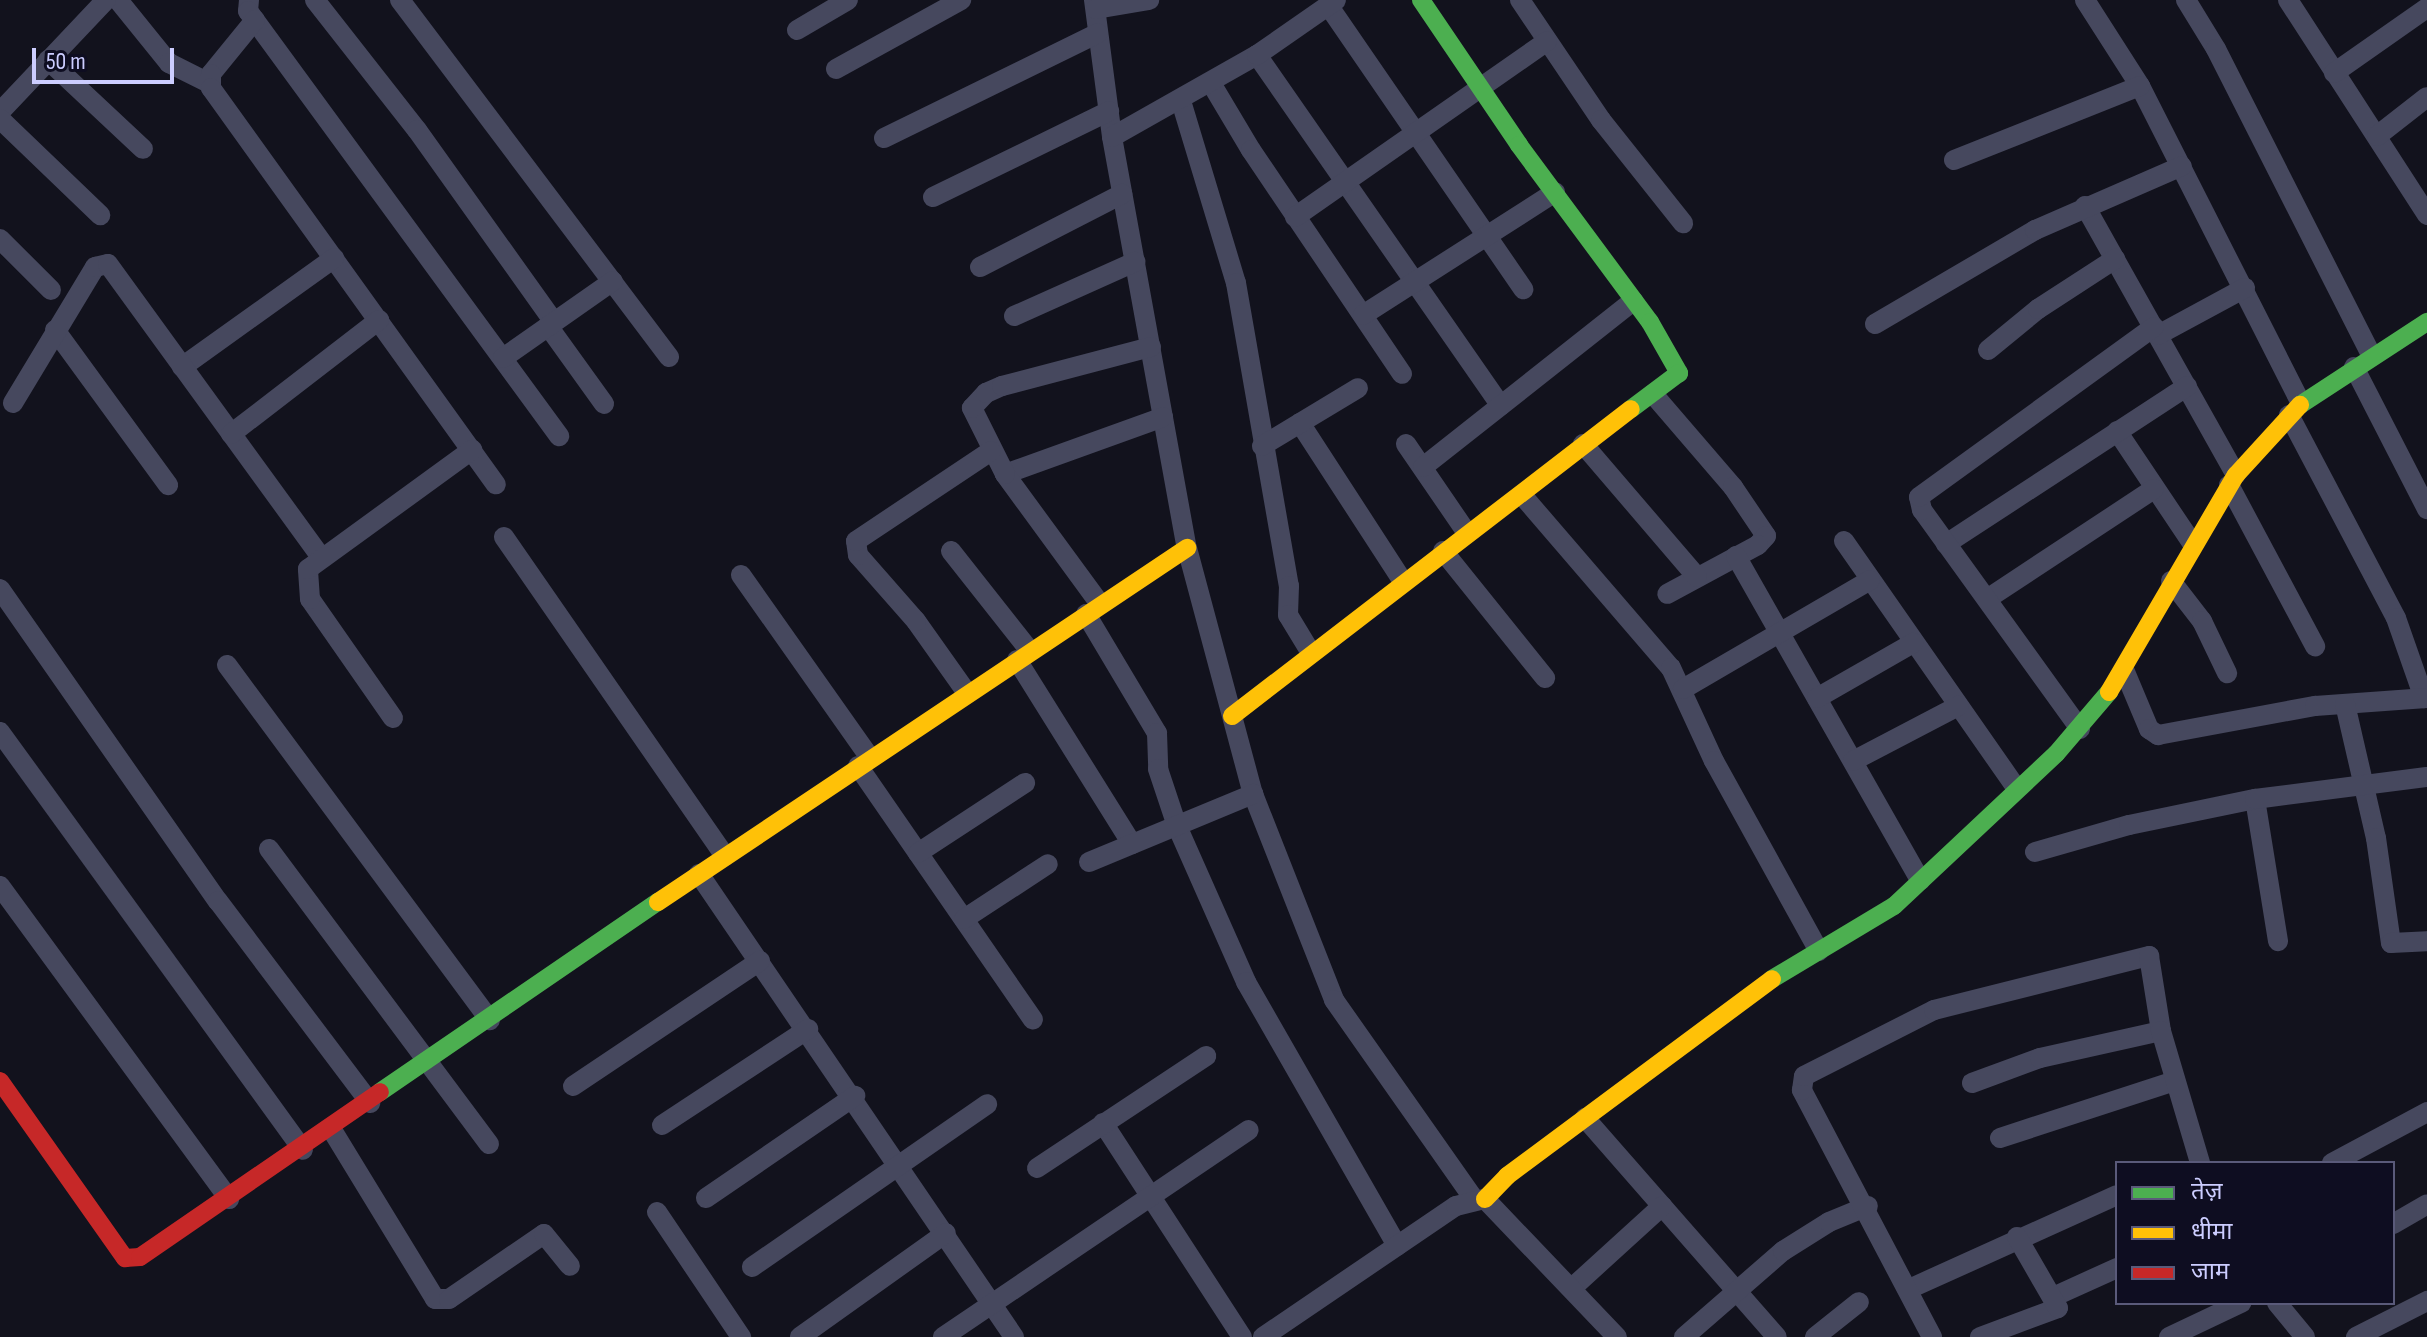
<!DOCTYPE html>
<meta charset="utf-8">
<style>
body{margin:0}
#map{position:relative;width:2427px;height:1337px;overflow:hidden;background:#12121d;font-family:"Sofia Sans Condensed","Noto Sans Devanagari",sans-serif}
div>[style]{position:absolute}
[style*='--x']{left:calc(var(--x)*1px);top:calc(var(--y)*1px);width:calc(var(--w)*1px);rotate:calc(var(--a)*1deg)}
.street>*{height:20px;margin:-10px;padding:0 10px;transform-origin:10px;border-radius:10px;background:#46485e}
.fast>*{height:18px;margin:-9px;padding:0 9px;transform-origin:9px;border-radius:9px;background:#4caf50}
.slow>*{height:18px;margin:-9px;padding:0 9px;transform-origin:9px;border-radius:9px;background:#ffc107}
.jam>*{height:18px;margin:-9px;padding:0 9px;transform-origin:9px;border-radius:9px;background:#c62828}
span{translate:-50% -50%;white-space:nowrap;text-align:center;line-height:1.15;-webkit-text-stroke:6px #0e0d21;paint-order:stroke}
.legend{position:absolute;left:2115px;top:1161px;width:280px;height:144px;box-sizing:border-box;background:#0e0d21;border:2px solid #5a5a7a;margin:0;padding:10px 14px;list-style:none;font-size:24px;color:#cccdff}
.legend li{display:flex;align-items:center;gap:16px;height:40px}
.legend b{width:40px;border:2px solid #5a5a7a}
.scale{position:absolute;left:32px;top:48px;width:142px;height:36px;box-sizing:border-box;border:4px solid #cccdff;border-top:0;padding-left:10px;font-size:24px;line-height:28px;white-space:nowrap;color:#cccdff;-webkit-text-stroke:6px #0e0d21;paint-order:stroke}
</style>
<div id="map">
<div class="street">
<i style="--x:118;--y:0;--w:81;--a:51"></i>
<i style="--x:169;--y:63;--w:45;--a:26.6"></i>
<i style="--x:249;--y:0;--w:11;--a:95"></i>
<i style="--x:248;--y:11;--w:527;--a:53.8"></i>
<i style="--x:315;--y:0;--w:165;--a:51.9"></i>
<i style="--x:417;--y:130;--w:236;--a:54.5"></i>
<i style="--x:400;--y:0;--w:447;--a:53"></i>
<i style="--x:1094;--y:0;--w:138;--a:82.5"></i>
<i style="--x:1112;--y:137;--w:418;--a:79.7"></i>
<i style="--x:1187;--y:548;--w:255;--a:75"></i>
<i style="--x:1253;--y:794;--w:221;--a:68.5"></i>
<i style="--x:1334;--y:1000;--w:243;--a:54.9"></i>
<i style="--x:1520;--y:0;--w:145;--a:56"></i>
<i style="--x:1601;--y:120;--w:132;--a:51.5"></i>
<i style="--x:2085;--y:0;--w:102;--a:57.4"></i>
<i style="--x:2140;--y:86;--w:356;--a:63.1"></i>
<i style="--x:2186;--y:0;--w:57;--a:58.5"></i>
<i style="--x:2216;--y:49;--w:343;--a:63.1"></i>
<i style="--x:2288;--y:0;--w:256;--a:57.1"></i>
<i style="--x:1328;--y:5;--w:345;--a:55.5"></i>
<i style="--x:1096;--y:9;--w:54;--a:-9.6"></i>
<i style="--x:255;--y:20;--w:70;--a:129.2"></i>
<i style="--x:211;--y:74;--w:14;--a:90"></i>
<i style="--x:211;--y:88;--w:488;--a:54.3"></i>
<i style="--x:797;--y:30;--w:59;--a:-30.5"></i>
<i style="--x:1257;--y:55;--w:427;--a:55.2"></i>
<i style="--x:48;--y:60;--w:130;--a:43.1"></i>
<i style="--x:836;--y:69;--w:143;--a:-28.9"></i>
<i style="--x:2334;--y:73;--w:113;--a:-35"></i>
<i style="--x:1211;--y:83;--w:78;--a:59.2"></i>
<i style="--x:1251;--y:150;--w:270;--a:56"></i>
<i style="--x:1181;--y:101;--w:190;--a:73.2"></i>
<i style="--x:1236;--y:283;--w:308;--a:80.1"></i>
<i style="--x:1289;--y:586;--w:29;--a:92"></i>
<i style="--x:1288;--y:615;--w:44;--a:58.8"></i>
<i style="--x:0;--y:112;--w:154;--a:-46.6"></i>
<i style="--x:0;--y:119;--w:139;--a:43.8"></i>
<i style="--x:2377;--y:136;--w:63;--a:-38"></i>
<i style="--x:1112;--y:137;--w:167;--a:-29.5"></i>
<i style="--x:1257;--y:55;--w:96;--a:-34.8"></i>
<i style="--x:884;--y:138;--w:238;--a:-26.1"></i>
<i style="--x:1954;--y:160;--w:200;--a:-21.7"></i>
<i style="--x:933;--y:197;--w:196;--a:-26"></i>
<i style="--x:2085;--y:206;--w:308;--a:60.7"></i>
<i style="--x:1295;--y:217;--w:307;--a:-34.9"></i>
<i style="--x:0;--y:239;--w:72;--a:45"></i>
<i style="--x:980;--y:267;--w:160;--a:-27.2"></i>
<i style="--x:1363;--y:315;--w:228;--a:-32.6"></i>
<i style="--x:1014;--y:316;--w:133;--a:-24.1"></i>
<i style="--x:1875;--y:324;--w:186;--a:-30.4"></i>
<i style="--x:2035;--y:230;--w:160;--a:-23.5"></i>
<i style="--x:548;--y:326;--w:96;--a:54.3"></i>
<i style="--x:55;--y:330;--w:192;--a:53.9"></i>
<i style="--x:2158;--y:335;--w:99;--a:-28.4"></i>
<i style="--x:1988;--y:350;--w:65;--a:-39.4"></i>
<i style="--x:2038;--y:309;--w:92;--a:-33"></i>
<i style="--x:503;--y:358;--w:134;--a:-35"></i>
<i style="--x:182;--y:367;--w:187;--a:-35.6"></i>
<i style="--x:2354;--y:367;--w:160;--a:62.8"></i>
<i style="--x:1653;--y:394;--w:123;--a:49.3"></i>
<i style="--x:1733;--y:487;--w:59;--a:56"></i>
<i style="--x:1766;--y:536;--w:12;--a:132"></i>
<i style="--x:1758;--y:545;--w:103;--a:151.7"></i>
<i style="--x:13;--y:403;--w:159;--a:-58.9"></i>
<i style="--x:95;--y:267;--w:13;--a:-13"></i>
<i style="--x:108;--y:264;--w:362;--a:54"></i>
<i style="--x:2289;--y:415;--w:229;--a:62.2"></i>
<i style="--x:2396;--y:618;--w:85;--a:70.7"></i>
<i style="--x:1300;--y:423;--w:187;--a:57"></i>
<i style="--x:2117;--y:431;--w:135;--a:56.2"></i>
<i style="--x:231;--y:434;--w:187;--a:-37.6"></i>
<i style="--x:1406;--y:444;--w:108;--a:55.6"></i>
<i style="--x:1583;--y:444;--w:175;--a:49.4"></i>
<i style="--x:1262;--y:446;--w:112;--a:-31.1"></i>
<i style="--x:1423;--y:467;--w:268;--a:-38.3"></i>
<i style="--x:1005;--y:474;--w:168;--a:-19.8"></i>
<i style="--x:2229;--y:485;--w:183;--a:61.9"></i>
<i style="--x:1522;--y:495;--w:228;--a:49.3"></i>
<i style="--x:1671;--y:668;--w:102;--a:65.2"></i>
<i style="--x:1714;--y:761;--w:217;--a:61.1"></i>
<i style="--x:504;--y:537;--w:388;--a:55.3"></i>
<i style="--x:1844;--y:541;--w:301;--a:55.1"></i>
<i style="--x:1946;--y:544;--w:288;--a:-33.2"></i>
<i style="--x:951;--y:551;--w:127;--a:51.7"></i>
<i style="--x:1443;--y:551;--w:163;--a:51.2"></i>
<i style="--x:1736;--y:556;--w:373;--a:60.4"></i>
<i style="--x:741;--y:575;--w:224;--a:54.8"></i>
<i style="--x:2171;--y:581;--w:51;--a:52.2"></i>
<i style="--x:2202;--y:621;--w:58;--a:64.3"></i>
<i style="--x:0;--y:589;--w:381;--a:55.1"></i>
<i style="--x:218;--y:901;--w:253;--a:53"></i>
<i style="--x:1987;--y:599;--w:200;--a:-33.4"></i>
<i style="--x:1100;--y:604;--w:161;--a:-126.2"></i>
<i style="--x:1005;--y:474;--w:74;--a:-116.6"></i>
<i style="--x:972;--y:408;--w:21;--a:-47"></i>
<i style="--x:986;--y:393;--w:17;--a:-24"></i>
<i style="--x:1002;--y:386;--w:154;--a:-14.7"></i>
<i style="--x:1086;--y:614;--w:139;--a:59.2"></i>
<i style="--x:1157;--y:733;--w:36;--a:88"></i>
<i style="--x:1158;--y:769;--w:60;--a:71.6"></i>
<i style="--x:1177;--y:826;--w:171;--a:66.1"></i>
<i style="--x:1246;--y:982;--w:304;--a:60.2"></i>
<i style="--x:1017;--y:660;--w:217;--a:58"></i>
<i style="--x:227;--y:665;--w:442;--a:53.5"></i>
<i style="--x:2125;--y:672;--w:62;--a:67.2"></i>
<i style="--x:2149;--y:729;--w:11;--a:34"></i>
<i style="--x:2158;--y:735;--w:160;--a:-10.5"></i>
<i style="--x:2315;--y:706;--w:112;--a:-4.1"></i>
<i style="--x:1683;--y:689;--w:216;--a:-30.2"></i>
<i style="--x:967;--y:693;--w:88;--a:-125.3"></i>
<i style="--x:916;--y:621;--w:88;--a:-131.3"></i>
<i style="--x:858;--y:555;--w:14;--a:-98"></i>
<i style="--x:856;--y:541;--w:162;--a:-33.7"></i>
<i style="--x:1817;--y:698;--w:111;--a:-29.8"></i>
<i style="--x:2345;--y:704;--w:138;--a:77"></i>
<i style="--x:2376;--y:838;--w:106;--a:81.9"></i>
<i style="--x:2391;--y:943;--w:36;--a:-3"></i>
<i style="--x:393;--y:718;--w:145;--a:-124.9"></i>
<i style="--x:310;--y:599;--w:30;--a:-94"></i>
<i style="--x:308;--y:569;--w:203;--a:-36"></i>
<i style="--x:2080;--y:729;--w:270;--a:-125.8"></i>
<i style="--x:1922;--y:510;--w:13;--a:-103"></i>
<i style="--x:1919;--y:497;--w:290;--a:-35.9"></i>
<i style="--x:0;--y:732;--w:516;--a:54.06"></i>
<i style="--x:1853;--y:761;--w:119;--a:-27.6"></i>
<i style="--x:858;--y:766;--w:308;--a:55.4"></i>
<i style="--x:2255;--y:799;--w:144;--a:80.8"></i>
<i style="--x:269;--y:849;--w:368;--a:53.3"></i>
<i style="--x:2035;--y:852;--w:98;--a:-16"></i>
<i style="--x:2129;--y:825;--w:129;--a:-11.7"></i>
<i style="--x:2255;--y:799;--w:173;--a:-7.3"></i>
<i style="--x:918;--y:853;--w:128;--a:-33.2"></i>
<i style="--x:1089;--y:862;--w:178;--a:-22.5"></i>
<i style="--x:699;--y:874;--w:560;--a:55.77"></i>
<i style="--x:0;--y:886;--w:388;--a:53.8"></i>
<i style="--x:964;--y:919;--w:100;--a:-33.2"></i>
<i style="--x:1972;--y:1083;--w:72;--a:-20.2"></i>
<i style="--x:2040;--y:1058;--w:124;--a:-12.6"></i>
<i style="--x:573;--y:1086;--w:225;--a:-33.8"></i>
<i style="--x:1585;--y:1118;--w:291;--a:48.8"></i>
<i style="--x:1103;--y:1123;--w:255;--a:57"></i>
<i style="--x:662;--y:1125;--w:175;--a:-33.3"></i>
<i style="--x:332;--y:1130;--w:198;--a:58.6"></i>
<i style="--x:435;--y:1299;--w:14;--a:0"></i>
<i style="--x:449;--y:1299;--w:115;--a:-34.4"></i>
<i style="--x:544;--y:1234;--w:41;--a:50.9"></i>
<i style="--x:2000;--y:1138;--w:183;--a:-18.1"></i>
<i style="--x:2332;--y:1163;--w:108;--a:-28.2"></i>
<i style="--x:1037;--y:1168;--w:203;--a:-33.5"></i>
<i style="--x:706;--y:1198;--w:181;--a:-34.4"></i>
<i style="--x:657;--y:1212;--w:151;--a:56.1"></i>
<i style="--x:2393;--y:1224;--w:39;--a:-30"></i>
<i style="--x:752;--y:1267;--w:286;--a:-34.7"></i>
<i style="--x:1572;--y:1288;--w:122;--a:-42.3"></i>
<i style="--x:1909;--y:1289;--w:228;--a:-24.3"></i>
<i style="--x:2053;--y:1297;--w:70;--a:-24.4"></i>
<i style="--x:2277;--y:1303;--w:44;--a:50.5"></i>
<i style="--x:800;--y:1337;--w:179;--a:-35.5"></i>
<i style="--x:943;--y:1337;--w:369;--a:-34.1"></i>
<i style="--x:1263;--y:1337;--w:233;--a:-34.2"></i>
<i style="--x:1456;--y:1206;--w:30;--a:-14"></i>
<i style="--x:1485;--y:1199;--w:191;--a:46.3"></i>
<i style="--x:1684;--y:1337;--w:131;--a:-41"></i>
<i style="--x:1783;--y:1251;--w:54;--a:-32.2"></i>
<i style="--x:1829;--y:1222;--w:42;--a:-22.3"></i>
<i style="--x:1815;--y:1337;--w:56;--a:-38.5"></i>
<i style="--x:1932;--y:1337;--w:279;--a:-117.8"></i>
<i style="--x:1802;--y:1090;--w:14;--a:-82"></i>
<i style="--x:1804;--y:1076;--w:146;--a:-26.9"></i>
<i style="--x:1934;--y:1010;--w:222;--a:-14.1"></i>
<i style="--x:2149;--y:956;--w:76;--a:80.9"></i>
<i style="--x:2161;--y:1031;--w:138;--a:73.5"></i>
<i style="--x:1980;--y:1337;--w:83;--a:-20.4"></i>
<i style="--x:2058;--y:1308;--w:82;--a:-120"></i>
<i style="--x:2169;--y:1337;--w:80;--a:-25.3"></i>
<i style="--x:2356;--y:1337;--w:80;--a:-26.9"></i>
</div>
<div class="fast">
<i style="--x:1421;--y:0;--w:175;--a:55.9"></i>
<i style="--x:1519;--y:145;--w:220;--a:53.5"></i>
<i style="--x:1650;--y:322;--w:59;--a:60.4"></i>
<i style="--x:1679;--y:373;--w:60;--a:143.1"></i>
<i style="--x:2300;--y:405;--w:152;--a:-33.2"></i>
<i style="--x:1772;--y:979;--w:142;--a:-30.9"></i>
<i style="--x:1894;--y:906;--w:222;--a:-43.2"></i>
<i style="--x:2056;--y:754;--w:82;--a:-49.5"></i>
<i style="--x:380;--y:1092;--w:337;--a:-34.4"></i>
</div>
<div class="slow">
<i style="--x:2109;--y:692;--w:251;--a:-59.7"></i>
<i style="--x:2236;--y:475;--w:95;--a:-47.6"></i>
<i style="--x:1232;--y:716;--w:503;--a:-37.58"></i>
<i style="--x:658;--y:902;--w:637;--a:-33.79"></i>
<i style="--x:1485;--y:1199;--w:32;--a:-46"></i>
<i style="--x:1507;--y:1176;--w:330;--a:-36.6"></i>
</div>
<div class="jam">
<i style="--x:0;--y:1081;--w:217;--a:54.8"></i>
<i style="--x:125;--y:1258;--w:15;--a:-4"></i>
<i style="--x:140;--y:1257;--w:291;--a:-34.5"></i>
</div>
<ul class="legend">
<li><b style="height:10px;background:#4caf50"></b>तेज़</li>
<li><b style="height:10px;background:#ffc107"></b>धीमा</li>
<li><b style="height:10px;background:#c62828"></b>जाम</li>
</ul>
<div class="scale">50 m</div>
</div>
